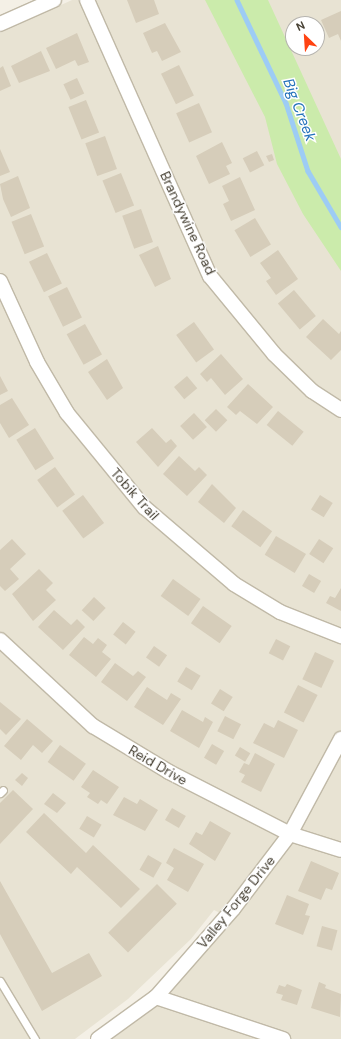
<!DOCTYPE html>
<style>
body{margin:0}
#map{position:relative;width:341px;height:1039px;overflow:hidden;background:#f4f0e6;font-family:"DM Sans",sans-serif}
div>[style]{position:absolute}
[style*='--x']{left:calc(var(--x)*1px);top:calc(var(--y)*1px);width:calc(var(--w)*1px);rotate:calc(var(--a)*1deg)}
.residential>*{inset:0;background:#e8e3d3}
.green>*{inset:0;background:#cbebab}
.stream>*{height:4.5px;margin:-2.25px;padding:0 2.25px;transform-origin:2.25px;border-radius:2.25px;background:#9dccf5}
.building>*{inset:0;background:#d6cdba;transform-origin:0 0}
.roads{filter:drop-shadow(1px 0 #c0b9a7) drop-shadow(-1px 0 #c0b9a7) drop-shadow(0 1px #c0b9a7) drop-shadow(0 -1px #c0b9a7)}
.lane>*{height:7px;margin:-3.5px;padding:0 3.5px;transform-origin:3.5px;border-radius:3.5px;background:#fff}
.street>*{height:14px;margin:-7px;padding:0 7px;transform-origin:7px;border-radius:7px;background:#fff}
span{translate:-50% -50%;white-space:nowrap;text-align:center;line-height:1.15;-webkit-text-stroke:3px #fff;paint-order:stroke}
.street-label{font-size:14px;color:#474134}
.water-label{font-size:15px;color:#2673bb;font-style:italic}
.north{position:absolute;left:285px;top:16px;width:40px;height:40px;box-sizing:border-box;background:#fff;border:1px solid #b5b3ae;border-radius:50%;rotate:335deg;font-size:11px;font-weight:700;line-height:16px;text-align:center;color:#474134}
.north::after{content:'';display:block;margin:auto;width:14px;height:18px;background:#ff4312;clip-path:polygon(50% 0,100% 100%,50% 72%,0 100%)}
</style>
<div id="map">
<div class="residential">
<i style="clip-path:polygon(evenodd,72px 0,341px 0,341px 1039px,103px 1039px,232px 919px,214px 910px,191px 939px,128px 999px,75px 1039px,0 1039px,0 33px,72px 0,293px 24px,317px 24px,317px 48px,293px 48px,293px 24px)"></i>
</div>
<div class="green">
<i style="clip-path:polygon(205px 0,268px 0,341px 159px,341px 271px,303px 214px,277px 164px,265px 117px)"></i>
</div>
<div class="stream">
<i style="--x:237;--y:0;--w:114;--a:64.6"></i>
<i style="--x:286;--y:103;--w:71;--a:72.1"></i>
<i style="--x:308;--y:171;--w:65;--a:59.5"></i>
</div>
<div class="building">
<i style="clip-path:polygon(127px 0,154px 0,159px 14px,136px 23px)"></i>
<i style="clip-path:polygon(341px 11px,341px 41px,338px 34px,329px 38px,321px 20px)"></i>
<i style="clip-path:polygon(165px 23px,181px 52px,162px 61px,157px 51px,152px 53px,143px 33px)"></i>
<i style="clip-path:polygon(77px 33px,89px 62px,78px 66px,75px 60px,56px 69px,46px 48px)"></i>
<i style="clip-path:polygon(41px 51px,50px 71px,19px 83px,11px 66px)"></i>
<i style="left:179px;top:65px;width:34px;height:20px;rotate:64deg"></i>
<i style="clip-path:polygon(3px 66px,11px 86px,0 91px,0 68px)"></i>
<i style="left:77px;top:78px;width:17px;height:15px;rotate:65deg"></i>
<i style="left:86px;top:100px;width:35px;height:19px;rotate:68deg"></i>
<i style="left:199px;top:103px;width:32px;height:25px;rotate:66deg"></i>
<i style="left:105px;top:136px;width:35px;height:21px;rotate:70deg"></i>
<i style="clip-path:polygon(222px 142px,232px 163px,226px 166px,230px 174px,209px 184px,196px 156px)"></i>
<i style="clip-path:polygon(0 149px,10px 172px,0 176px)"></i>
<i style="left:257px;top:151px;width:16px;height:16px;rotate:63deg"></i>
<i style="clip-path:polygon(272px 154px,274px 160px,269px 162px,266px 156px)"></i>
<i style="left:121px;top:173px;width:35px;height:20px;rotate:68deg"></i>
<i style="clip-path:polygon(18px 176px,30px 208px,11px 217px,3px 199px,0 184px)"></i>
<i style="clip-path:polygon(240px 177px,255px 210px,231px 221px,223px 204px,229px 201px,222px 186px)"></i>
<i style="left:141px;top:209px;width:35px;height:20px;rotate:70deg"></i>
<i style="left:31px;top:214px;width:35px;height:21px;rotate:68deg"></i>
<i style="left:255px;top:218px;width:31px;height:24px;rotate:59deg"></i>
<i style="clip-path:polygon(158px 246px,171px 279px,155px 287px,139px 255px)"></i>
<i style="clip-path:polygon(278px 250px,298px 279px,276px 295px,266px 281px,271px 278px,260px 263px)"></i>
<i style="left:47px;top:253px;width:34px;height:20px;rotate:64deg"></i>
<i style="left:67px;top:287px;width:34px;height:21px;rotate:64deg"></i>
<i style="left:294px;top:290px;width:34px;height:21px;rotate:50deg"></i>
<i style="clip-path:polygon(323px 319px,339px 334px,341px 331px,341px 350px,331px 360px,306px 337px)"></i>
<i style="left:194px;top:322px;width:34px;height:22px;rotate:54deg"></i>
<i style="left:85px;top:324px;width:35px;height:21px;rotate:61deg"></i>
<i style="clip-path:polygon(221px 354px,243px 379px,225px 395px,211px 378px,207px 382px,200px 374px)"></i>
<i style="clip-path:polygon(107px 359px,123px 388px,107px 400px,88px 372px)"></i>
<i style="clip-path:polygon(0 376px,8px 391px,0 395px)"></i>
<i style="left:187px;top:376px;width:16px;height:17px;rotate:50deg"></i>
<i style="clip-path:polygon(248px 384px,273px 407px,257px 424px,240px 411px,236px 415px,227px 407px)"></i>
<i style="clip-path:polygon(12px 398px,29px 425px,9px 438px,0 423px,0 405px)"></i>
<i style="left:216px;top:409px;width:16px;height:16px;rotate:45deg"></i>
<i style="left:278px;top:411px;width:33px;height:18px;rotate:39deg"></i>
<i style="left:194px;top:413px;width:19px;height:19px;rotate:47deg"></i>
<i style="left:35px;top:428px;width:36px;height:22px;rotate:58deg"></i>
<i style="clip-path:polygon(152px 428px,166px 443px,171px 439px,177px 446px,158px 467px,136px 442px)"></i>
<i style="clip-path:polygon(179px 456px,195px 471px,199px 467px,207px 475px,187px 496px,163px 474px)"></i>
<i style="left:55px;top:467px;width:34px;height:22px;rotate:54deg"></i>
<i style="clip-path:polygon(212px 484px,236px 508px,224px 523px,198px 502px)"></i>
<i style="left:83px;top:495px;width:35px;height:26px;rotate:53deg"></i>
<i style="left:320px;top:495px;width:15px;height:17px;rotate:32deg"></i>
<i style="left:243px;top:510px;width:36px;height:20px;rotate:36deg"></i>
<i style="left:276px;top:536px;width:35px;height:22px;rotate:31deg"></i>
<i style="clip-path:polygon(12px 539px,26px 554px,10px 569px,19px 579px,5px 591px,0 586px,0 550px)"></i>
<i style="left:319px;top:539px;width:17px;height:18px;rotate:33deg"></i>
<i style="clip-path:polygon(39px 569px,53px 583px,46px 590px,56px 600px,33px 621px,12px 594px)"></i>
<i style="left:309px;top:574px;width:14px;height:14px;rotate:30deg"></i>
<i style="left:173px;top:579px;width:34px;height:21px;rotate:36deg"></i>
<i style="clip-path:polygon(341px 588px,341px 611px,326px 603px,330px 596px,335px 598px)"></i>
<i style="left:94px;top:597px;width:16px;height:18px;rotate:43deg"></i>
<i style="left:203px;top:606px;width:35px;height:21px;rotate:35deg"></i>
<i style="clip-path:polygon(54px 610px,71px 625px,77px 619px,85px 627px,63px 650px,38px 627px)"></i>
<i style="left:123px;top:622px;width:16px;height:16px;rotate:38deg"></i>
<i style="clip-path:polygon(84px 637px,93px 644px,98px 638px,107px 645px,102px 652px,111px 659px,96px 677px,69px 655px)"></i>
<i style="left:276px;top:639px;width:16px;height:16px;rotate:27deg"></i>
<i style="left:154px;top:646px;width:16px;height:14px;rotate:35deg"></i>
<i style="left:315px;top:652px;width:21px;height:30px;rotate:25deg"></i>
<i style="clip-path:polygon(115px 663px,133px 676px,138px 671px,146px 677px,127px 701px,101px 682px)"></i>
<i style="left:186px;top:667px;width:17px;height:17px;rotate:31deg"></i>
<i style="left:298px;top:685px;width:22px;height:31px;rotate:27deg"></i>
<i style="clip-path:polygon(147px 687px,167px 700px,171px 693px,181px 699px,163px 725px,134px 707px)"></i>
<i style="left:220px;top:689px;width:15px;height:17px;rotate:32deg"></i>
<i style="clip-path:polygon(0 702px,21px 719px,6px 735px,0 729px)"></i>
<i style="clip-path:polygon(182px 710px,203px 722px,205px 717px,213px 722px,199px 748px,170px 731px)"></i>
<i style="left:225px;top:716px;width:18px;height:17px;rotate:27deg"></i>
<i style="clip-path:polygon(27px 719px,53px 741px,42px 753px,33px 745px,21px 760px,4px 746px)"></i>
<i style="clip-path:polygon(278px 720px,298px 730px,284px 758px,253px 743px,264px 723px,274px 728px)"></i>
<i style="left:212px;top:744px;width:14px;height:16px;rotate:30deg"></i>
<i style="left:60px;top:745px;width:32px;height:21px;rotate:36deg"></i>
<i style="left:240px;top:747px;width:12px;height:10px;rotate:31deg"></i>
<i style="clip-path:polygon(255px 753px,275px 764px,261px 792px,241px 782px,245px 775px,239px 772px,244px 763px,249px 765px)"></i>
<i style="clip-path:polygon(93px 770px,119px 787px,107px 804px,101px 800px,98px 804px,87px 797px,90px 793px,81px 787px)"></i>
<i style="clip-path:polygon(22px 773px,28px 778px,22px 786px,15px 780px)"></i>
<i style="clip-path:polygon(13px 790px,33px 809px,0 844px,0 803px)"></i>
<i style="clip-path:polygon(53px 793px,66px 803px,57px 813px,44px 804px)"></i>
<i style="clip-path:polygon(124px 797px,137px 804px,140px 799px,158px 810px,145px 831px,113px 815px)"></i>
<i style="left:172px;top:808px;width:16px;height:14px;rotate:30deg"></i>
<i style="clip-path:polygon(44px 813px,86px 853px,93px 845px,140px 889px,121px 908px,77px 867px,71px 874px,26px 832px)"></i>
<i style="left:87px;top:816px;width:17px;height:15px;rotate:31deg"></i>
<i style="clip-path:polygon(210px 821px,231px 833px,215px 861px,189px 844px,196px 832px,202px 835px)"></i>
<i style="clip-path:polygon(174px 848px,204px 864px,188px 892px,167px 880px,174px 868px,166px 863px)"></i>
<i style="left:148px;top:855px;width:16px;height:17px;rotate:30deg"></i>
<i style="clip-path:polygon(311px 861px,339px 873px,332px 890px,326px 888px,321px 900px,298px 891px)"></i>
<i style="clip-path:polygon(0 881px,52px 973px,89px 953px,102px 976px,42px 1011px,0 934px)"></i>
<i style="left:157px;top:884px;width:28px;height:69px;rotate:45deg"></i>
<i style="clip-path:polygon(287px 895px,309px 904px,305px 915px,310px 916px,303px 935px,275px 924px)"></i>
<i style="left:322px;top:926px;width:16px;height:21px;rotate:15deg"></i>
<i style="clip-path:polygon(319px 982px,326px 985px,325px 988px,341px 994px,340px 1017px,311px 1008px)"></i>
<i style="clip-path:polygon(287px 984px,302px 990px,297px 1005px,281px 1000px,283px 995px,276px 993px,279px 985px,285px 987px)"></i>
</div>
<div class="roads">
<div class="lane">
<i style="--x:0;--y:793;--w:4;--a:-45"></i>
<i style="--x:0;--y:981;--w:68;--a:58.9"></i>
</div>
<div class="street">
<i style="--x:87;--y:0;--w:302;--a:66"></i>
<i style="--x:210;--y:276;--w:101;--a:50.6"></i>
<i style="--x:274;--y:354;--w:53;--a:44.2"></i>
<i style="--x:312;--y:391;--w:35;--a:33"></i>
<i style="--x:0;--y:24;--w:59;--a:-24"></i>
<i style="--x:0;--y:281;--w:89;--a:65.4"></i>
<i style="--x:37;--y:362;--w:59;--a:59.5"></i>
<i style="--x:67;--y:413;--w:122;--a:50.7"></i>
<i style="--x:144;--y:507;--w:118;--a:40.5"></i>
<i style="--x:234;--y:584;--w:54;--a:31.3"></i>
<i style="--x:280;--y:612;--w:66;--a:21.5"></i>
<i style="--x:0;--y:640;--w:127;--a:42.8"></i>
<i style="--x:93;--y:726;--w:89;--a:31.2"></i>
<i style="--x:169;--y:772;--w:136;--a:27.1"></i>
<i style="--x:290;--y:834;--w:53;--a:17.4"></i>
<i style="--x:156;--y:997;--w:134;--a:18.3"></i>
<i style="--x:98;--y:1039;--w:72;--a:-35.9"></i>
<i style="--x:156;--y:997;--w:117;--a:-48.8"></i>
<i style="--x:233;--y:909;--w:94;--a:-52.8"></i>
<i style="--x:290;--y:834;--w:108;--a:-61.8"></i>
</div>
</div>
<div class="street-label">
<span style="left:188px;top:223px;rotate:65deg">Brandywine Road</span>
<span style="left:135px;top:494px;rotate:48deg">Tobik Trail</span>
<span style="left:158px;top:765px;rotate:30deg">Reid Drive</span>
<span style="left:236px;top:902px;rotate:-51deg">Valley Forge Drive</span>
</div>
<div class="water-label">
<span style="left:299px;top:110px;rotate:69deg">Big Creek</span>
</div>
<div class="north">N</div>
</div>
